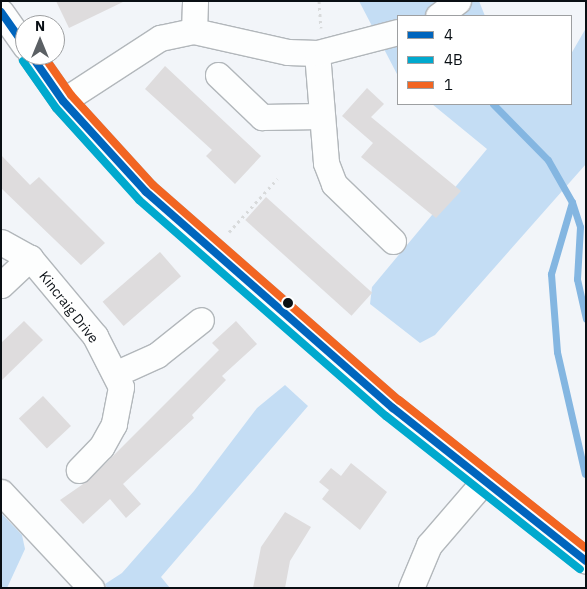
<!DOCTYPE html>
<style>
body{margin:0}
#map{position:relative;width:587px;height:589px;overflow:hidden;background:#f2f5f9;font-family:"IBM Plex Sans",sans-serif}
div>[style]{position:absolute}
[style*='--x']{left:calc(var(--x)*1px);top:calc(var(--y)*1px);width:calc(var(--w)*1px);rotate:calc(var(--a)*1deg)}
.green>*{inset:0;background:#c4ddf4}
.stream>*{height:7px;margin:-3.5px;padding:0 3.5px;transform-origin:3.5px;border-radius:3.5px;background:#84b6e1}
.building>*{inset:0;background:#dedcdd;transform-origin:0 0}
.path>*{height:3px;margin-top:-1.5px;transform-origin:0;background:repeating-linear-gradient(90deg,#d8dadb 0 2.5px,transparent 0 6.5px)}
.roads{filter:drop-shadow(1px 0 #b2b7bb) drop-shadow(-1px 0 #b2b7bb) drop-shadow(0 1px #b2b7bb) drop-shadow(0 -1px #b2b7bb)}
.minor>*{height:25px;margin:-12.5px;padding:0 12.5px;transform-origin:12.5px;border-radius:12.5px;background:#fdfefe}
.bus-1>*{height:8px;margin:-4px;padding:0 4px;transform-origin:4px;border-radius:4px;background:#0065bd}
.bus-2>*{height:8px;margin:-4px;padding:0 4px;transform-origin:4px;border-radius:4px;background:#00a9ce}
.bus-3>*{height:8px;margin:-4px;padding:0 4px;transform-origin:4px;border-radius:4px;background:#f26522}
.dots>*{width:14px;height:14px;translate:-50% -50%;box-sizing:border-box;border:2px solid #fff;border-radius:50%}
span{translate:-50% -50%;white-space:nowrap;text-align:center;line-height:1.15;-webkit-text-stroke:4.5px #fff;paint-order:stroke}
.street-label{font-size:14px;color:#090f14}
.frame{position:absolute;inset:0;border:2px solid #090f14;pointer-events:none}
.legend{position:absolute;left:397px;top:15px;width:175px;height:90px;box-sizing:border-box;background:#fff;border:1px solid #9d9fa1;margin:0;padding:6px 9px;list-style:none;font-size:15px;color:#090f14}
.legend li{display:flex;align-items:center;gap:10px;height:25px}
.legend b{width:25px;border:1px solid #9d9fa1}
.north{position:absolute;left:15px;top:15px;width:50px;height:50px;box-sizing:border-box;background:#fff;border:1px solid #9d9fa1;border-radius:50%;rotate:0deg;font-size:14px;font-weight:700;line-height:20px;text-align:center;color:#090f14}
.north::after{content:'';display:block;margin:auto;width:18px;height:22px;background:#5b6064;clip-path:polygon(50% 0,100% 100%,50% 72%,0 100%)}
</style>
<div id="map">
<div class="green">
<i style="clip-path:polygon(359px 1px,479px 1px,485px 16px,398px 16px,398px 76px)"></i>
<i style="clip-path:polygon(586px 28px,586px 164px,435px 335px,420px 343px,370px 304px,372px 287px,487px 149px,432px 104px,571px 104px,571px 54px)"></i>
<i style="clip-path:polygon(285px 385px,308px 406px,161px 577px,170px 588px,107px 588px,105px 584px,122px 573px,194px 491px,257px 408px)"></i>
<i style="clip-path:polygon(1px 513px,22px 535px,25px 549px,7px 588px,1px 588px)"></i>
</div>
<div class="stream">
<i style="--x:493;--y:104;--w:78;--a:45.5"></i>
<i style="--x:548;--y:160;--w:48;--a:60.3"></i>
<i style="--x:572;--y:202;--w:26;--a:72"></i>
<i style="--x:580;--y:227;--w:52;--a:93.3"></i>
<i style="--x:577;--y:279;--w:41;--a:77.3"></i>
<i style="--x:572;--y:202;--w:75;--a:106.3"></i>
<i style="--x:551;--y:274;--w:78;--a:85.6"></i>
<i style="--x:557;--y:352;--w:125;--a:77.1"></i>
</div>
<div class="building">
<i style="clip-path:polygon(56px 1px,125px 1px,69px 28px)"></i>
<i style="clip-path:polygon(165px 66px,261px 156px,235px 184px,206px 156px,212px 150px,145px 89px)"></i>
<i style="clip-path:polygon(367px 88px,384px 104px,371px 117px,461px 191px,436px 218px,361px 157px,373px 143px,342px 116px)"></i>
<i style="clip-path:polygon(1px 155px,30px 185px,39px 177px,105px 243px,81px 265px,1px 188px)"></i>
<i style="left:266px;top:197px;width:143px;height:31px;rotate:42deg"></i>
<i style="left:160px;top:252px;width:32px;height:76px;rotate:49deg"></i>
<i style="clip-path:polygon(24px 321px,43px 340px,1px 381px,1px 343px)"></i>
<i style="clip-path:polygon(236px 321px,257px 344px,222px 376px,226px 380px,192px 415px,194px 418px,123px 484px,141px 504px,126px 518px,110px 499px,83px 524px,60px 500px,89px 480px,219px 350px,212px 343px)"></i>
<i style="left:43px;top:396px;width:41px;height:33px;rotate:47deg"></i>
<i style="clip-path:polygon(351px 463px,387px 492px,360px 530px,322px 499px,329px 490px,319px 482px,331px 468px,341px 476px)"></i>
<i style="clip-path:polygon(285px 512px,311px 527px,290px 561px,285px 588px,253px 588px,261px 547px)"></i>
</div>
<div class="path">
<i style="--x:319;--y:1;--w:27;--a:86"></i>
<i style="--x:229;--y:232;--w:72;--a:-47.8"></i>
</div>
<div class="roads">
<div class="minor">
<i style="--x:1;--y:12;--w:42;--a:54.8"></i>
<i style="--x:438;--y:16;--w:25;--a:-37"></i>
<i style="--x:194;--y:31;--w:30;--a:-88"></i>
<i style="--x:317;--y:53;--w:110;--a:85.3"></i>
<i style="--x:326;--y:163;--w:22;--a:69"></i>
<i style="--x:334;--y:184;--w:82;--a:44"></i>
<i style="--x:31;--y:55;--w:56;--a:55.2"></i>
<i style="--x:63;--y:101;--w:123;--a:47.6"></i>
<i style="--x:146;--y:192;--w:328;--a:41.2"></i>
<i style="--x:393;--y:408;--w:246;--a:38.4"></i>
<i style="--x:218;--y:75;--w:61;--a:43.7"></i>
<i style="--x:262;--y:117;--w:59;--a:-1"></i>
<i style="--x:63;--y:101;--w:116;--a:-33"></i>
<i style="--x:160;--y:38;--w:35;--a:-12"></i>
<i style="--x:194;--y:31;--w:96;--a:12.6"></i>
<i style="--x:288;--y:52;--w:29;--a:2"></i>
<i style="--x:317;--y:53;--w:84;--a:-14.5"></i>
<i style="--x:1;--y:242;--w:33;--a:29"></i>
<i style="--x:30;--y:258;--w:102;--a:50.2"></i>
<i style="--x:95;--y:336;--w:57;--a:63"></i>
<i style="--x:121;--y:387;--w:38;--a:101"></i>
<i style="--x:114;--y:424;--w:26;--a:119"></i>
<i style="--x:101;--y:447;--w:32;--a:134"></i>
<i style="--x:1;--y:285;--w:40;--a:-43"></i>
<i style="--x:115;--y:374;--w:46;--a:-24.3"></i>
<i style="--x:157;--y:355;--w:56;--a:-38.5"></i>
<i style="--x:1;--y:492;--w:132;--a:46.8"></i>
<i style="--x:411;--y:588;--w:47;--a:-67.3"></i>
<i style="--x:429;--y:545;--w:84;--a:-49.3"></i>
</div>
</div>
<div class="bus-1">
<i style="--x:1;--y:12;--w:42;--a:54.8"></i>
<i style="--x:31;--y:55;--w:56;--a:55.2"></i>
<i style="--x:63;--y:101;--w:123;--a:47.6"></i>
<i style="--x:146;--y:192;--w:328;--a:41.2"></i>
<i style="--x:393;--y:408;--w:246;--a:38.4"></i>
</div>
<div class="bus-2">
<i style="--x:23;--y:61;--w:57;--a:54.9"></i>
<i style="--x:56;--y:108;--w:124;--a:47.9"></i>
<i style="--x:139;--y:200;--w:328;--a:41.2"></i>
<i style="--x:386;--y:416;--w:247;--a:38.3"></i>
</div>
<div class="bus-3">
<i style="--x:43;--y:55;--w:49;--a:55"></i>
<i style="--x:71;--y:95;--w:122;--a:47.7"></i>
<i style="--x:153;--y:185;--w:327;--a:41.2"></i>
<i style="--x:399;--y:400;--w:238;--a:38.4"></i>
</div>
<div class="dots">
<i style="left:288px;top:303px;background:#090f14"></i>
</div>
<div class="street-label">
<span style="left:69px;top:307px;rotate:52deg">Kincraig Drive</span>
</div>
<div class="frame"></div>
<ul class="legend">
<li><b style="height:6px;background:#0065bd"></b>4</li>
<li><b style="height:6px;background:#00a9ce"></b>4B</li>
<li><b style="height:6px;background:#f26522"></b>1</li>
</ul>
<div class="north">N</div>
</div>
